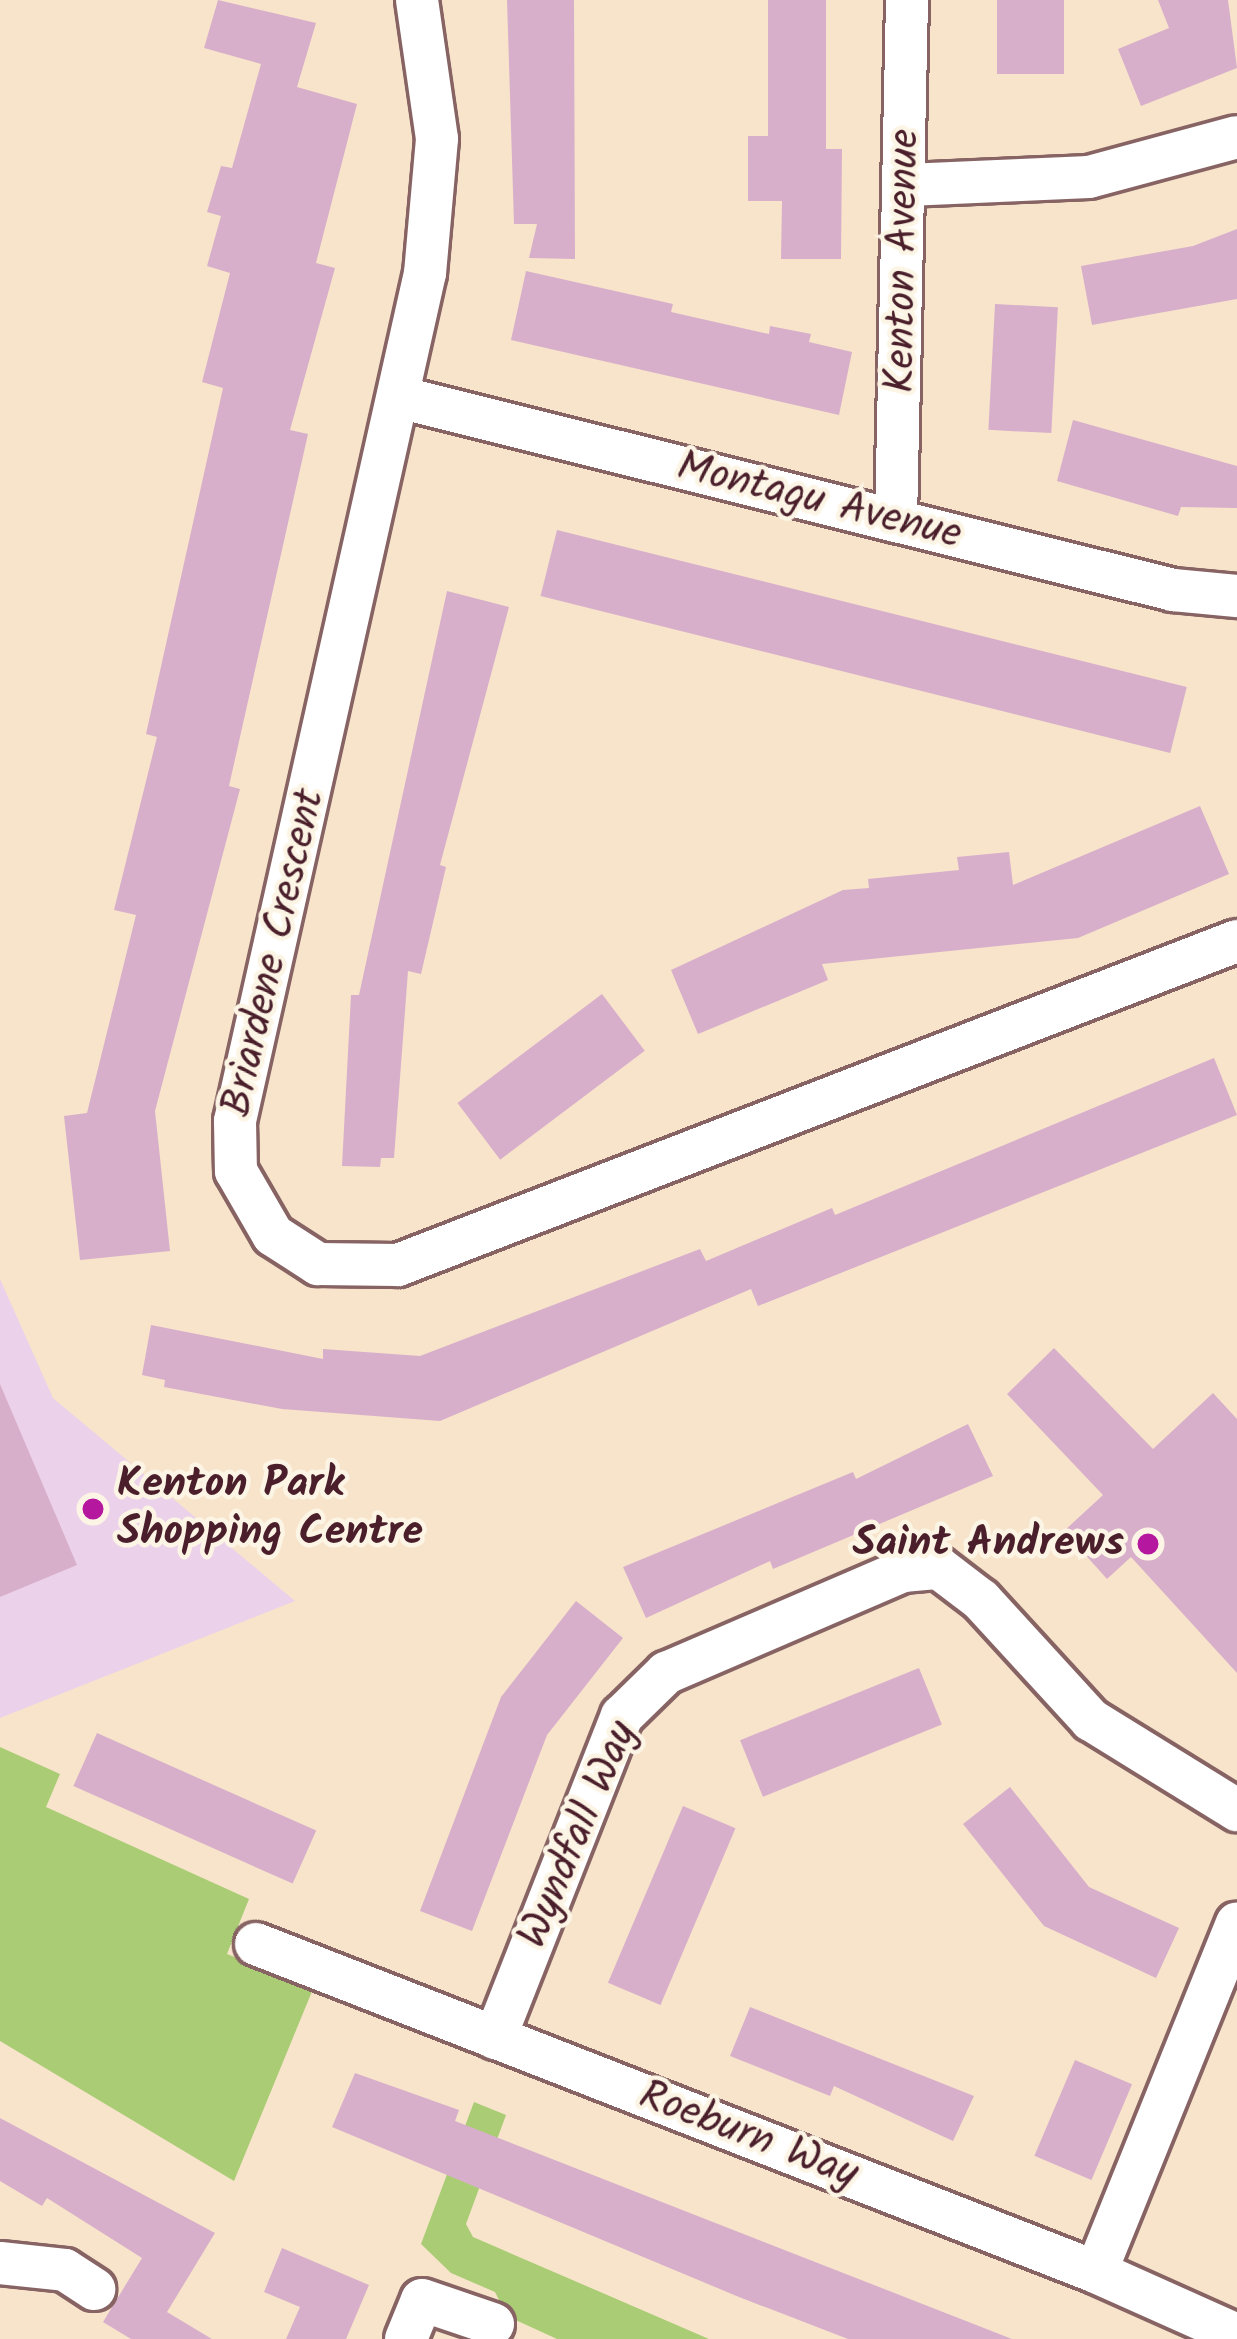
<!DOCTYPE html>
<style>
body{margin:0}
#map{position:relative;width:1237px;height:2339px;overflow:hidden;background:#f7e4cb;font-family:Kalam,sans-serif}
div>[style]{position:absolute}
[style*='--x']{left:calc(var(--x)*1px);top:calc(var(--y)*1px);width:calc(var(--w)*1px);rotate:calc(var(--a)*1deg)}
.built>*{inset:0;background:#ecd1ea}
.green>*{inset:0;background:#aacc75}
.building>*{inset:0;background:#d8afca;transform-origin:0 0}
.roads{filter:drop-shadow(3px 0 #876463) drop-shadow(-3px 0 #876463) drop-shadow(0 3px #876463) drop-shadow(0 -3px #876463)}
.minor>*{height:42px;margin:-21px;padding:0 21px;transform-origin:21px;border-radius:21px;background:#fff}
.dots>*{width:33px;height:33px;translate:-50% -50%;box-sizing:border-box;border:6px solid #fcf5e5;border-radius:50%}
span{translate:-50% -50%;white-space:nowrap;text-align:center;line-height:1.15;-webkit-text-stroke:9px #fcf5e5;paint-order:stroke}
.street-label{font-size:42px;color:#4a1f2b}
.poi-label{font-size:42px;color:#4a1f2b;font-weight:700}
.left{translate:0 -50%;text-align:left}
.right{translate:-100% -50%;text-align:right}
</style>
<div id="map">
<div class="built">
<i style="clip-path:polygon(0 1279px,53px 1398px,295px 1601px,0 1718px)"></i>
</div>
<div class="green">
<i style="clip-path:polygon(0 1747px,60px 1774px,46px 1807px,249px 1899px,227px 1954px,313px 1989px,234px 2181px,0 2041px)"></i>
<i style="clip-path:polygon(474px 2102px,506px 2115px,466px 2224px,473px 2237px,709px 2339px,557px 2339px,507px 2316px,495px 2292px,451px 2273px,421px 2244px)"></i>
</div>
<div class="building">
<i style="clip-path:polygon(218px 0,316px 23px,297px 87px,357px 104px,316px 263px,335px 268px,290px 430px,308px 434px,229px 786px,240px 789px,155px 1111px,170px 1251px,80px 1260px,64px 1116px,87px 1113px,136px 915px,114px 910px,157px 737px,146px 734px,223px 388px,202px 382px,230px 273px,207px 266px,221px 216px,207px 212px,221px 166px,232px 168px,261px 64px,204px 48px)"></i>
<i style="clip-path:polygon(507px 0,574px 0,575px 259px,529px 258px,537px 224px,514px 224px)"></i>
<i style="clip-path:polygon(768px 0,826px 0,826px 149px,842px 149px,841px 259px,781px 259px,782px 201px,748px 201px,748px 136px,768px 136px)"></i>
<i style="left:997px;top:0;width:67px;height:74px"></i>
<i style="clip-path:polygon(1158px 0,1228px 0,1237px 68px,1141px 106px,1118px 49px,1169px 28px)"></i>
<i style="clip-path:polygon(1237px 229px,1237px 299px,1092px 325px,1081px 266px,1193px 246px)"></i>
<i style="clip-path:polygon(526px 271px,673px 304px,671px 312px,769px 334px,770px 326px,811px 334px,809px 342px,852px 352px,839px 415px,511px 340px)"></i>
<i style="left:995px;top:304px;width:63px;height:126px;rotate:3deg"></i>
<i style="clip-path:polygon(1073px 420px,1237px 466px,1237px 508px,1181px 507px,1178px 516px,1057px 481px)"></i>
<i style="left:557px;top:530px;width:649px;height:68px;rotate:14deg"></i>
<i style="clip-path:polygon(447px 591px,509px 607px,440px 865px,446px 867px,421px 974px,408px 971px,394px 1158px,381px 1158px,380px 1167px,342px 1166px,351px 995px,359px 995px)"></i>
<i style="clip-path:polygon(1200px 806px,1229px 874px,1078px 938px,822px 964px,828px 980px,698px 1034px,671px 970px,843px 890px,869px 888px,868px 879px,959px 870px,957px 857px,1009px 852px,1013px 885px)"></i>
<i style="left:602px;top:994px;width:71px;height:181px;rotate:53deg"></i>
<i style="clip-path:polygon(1214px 1058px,1237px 1115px,758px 1306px,751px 1289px,440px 1421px,282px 1409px,164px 1387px,165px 1380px,142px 1375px,151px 1325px,323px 1359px,323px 1349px,420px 1356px,700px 1249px,706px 1261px,832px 1208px,835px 1215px)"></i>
<i style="clip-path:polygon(1054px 1348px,1153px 1449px,1213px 1393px,1237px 1419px,1237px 1673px,1131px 1557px,1107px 1579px,1064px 1531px,1103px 1495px,1007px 1394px)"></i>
<i style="clip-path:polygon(0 1384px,77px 1565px,0 1597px)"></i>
<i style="clip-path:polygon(968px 1424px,993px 1476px,773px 1569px,770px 1561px,646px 1618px,623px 1567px,853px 1472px,856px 1479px)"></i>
<i style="clip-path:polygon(576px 1601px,623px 1638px,547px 1735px,472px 1931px,420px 1911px,501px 1697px)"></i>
<i style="left:919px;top:1668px;width:61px;height:193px;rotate:68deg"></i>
<i style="left:97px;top:1733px;width:240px;height:58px;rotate:24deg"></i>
<i style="clip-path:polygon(1010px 1787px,1089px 1887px,1179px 1928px,1156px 1978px,1044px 1926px,963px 1824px)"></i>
<i style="left:683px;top:1806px;width:57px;height:192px;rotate:23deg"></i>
<i style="clip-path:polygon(750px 2007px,974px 2096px,953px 2141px,834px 2086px,830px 2096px,730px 2056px)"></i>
<i style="left:1075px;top:2060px;width:62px;height:104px;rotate:23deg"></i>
<i style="clip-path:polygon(355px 2073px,459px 2110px,455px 2121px,1012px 2339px,848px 2339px,739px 2297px,332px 2127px)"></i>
<i style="clip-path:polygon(0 2118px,215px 2233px,167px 2312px,212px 2339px,131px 2339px,103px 2322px,142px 2258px,47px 2198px,42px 2206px,0 2181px)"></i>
<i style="clip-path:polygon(282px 2248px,369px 2285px,346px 2339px,286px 2339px,300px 2307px,264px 2292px)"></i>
</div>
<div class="roads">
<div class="minor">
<i style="--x:417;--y:0;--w:140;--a:81.8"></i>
<i style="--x:437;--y:139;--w:135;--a:95.1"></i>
<i style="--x:425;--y:273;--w:869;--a:102.63"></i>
<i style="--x:235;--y:1121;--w:50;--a:88.9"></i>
<i style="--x:236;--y:1171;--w:74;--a:60"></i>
<i style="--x:273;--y:1235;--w:54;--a:32.8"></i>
<i style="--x:318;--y:1264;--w:80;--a:0.7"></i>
<i style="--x:398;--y:1265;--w:899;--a:-21.12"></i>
<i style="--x:907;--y:185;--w:182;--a:-2.5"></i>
<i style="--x:1089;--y:177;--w:153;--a:-15.1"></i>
<i style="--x:402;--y:398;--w:795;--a:13.98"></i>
<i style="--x:1173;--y:590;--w:64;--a:5.4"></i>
<i style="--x:896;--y:521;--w:521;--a:-88.79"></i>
<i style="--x:256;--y:1944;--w:902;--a:21.33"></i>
<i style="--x:1096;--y:2272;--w:154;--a:24.1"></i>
<i style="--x:495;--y:2038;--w:346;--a:-68.5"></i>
<i style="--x:622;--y:1716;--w:62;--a:-44.3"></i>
<i style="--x:666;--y:1673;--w:258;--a:-23.3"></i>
<i style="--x:903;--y:1571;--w:36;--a:-5"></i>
<i style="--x:939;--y:1568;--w:53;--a:37.3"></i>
<i style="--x:981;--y:1600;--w:163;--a:47.5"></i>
<i style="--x:1091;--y:1720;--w:172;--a:31.7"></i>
<i style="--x:0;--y:2263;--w:65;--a:6.1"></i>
<i style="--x:65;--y:2270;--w:35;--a:33"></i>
<i style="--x:1096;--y:2272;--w:376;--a:-68"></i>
<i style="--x:406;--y:2339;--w:42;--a:-67.7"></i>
<i style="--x:422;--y:2300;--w:75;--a:18.7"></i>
</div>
</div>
<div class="dots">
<i style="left:93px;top:1509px;background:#b5179e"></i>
<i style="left:1148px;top:1544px;background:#b5179e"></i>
</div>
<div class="street-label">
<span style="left:904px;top:261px;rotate:-89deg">Kenton Avenue</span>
<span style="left:819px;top:502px;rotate:14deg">Montagu Avenue</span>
<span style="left:275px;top:953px;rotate:-77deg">Briardene Crescent</span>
<span style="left:579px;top:1835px;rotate:-67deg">Wyndfall Way</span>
<span style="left:748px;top:2136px;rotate:21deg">Roeburn Way</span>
</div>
<div class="poi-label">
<span class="left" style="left:117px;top:1509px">Kenton Park<br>Shopping Centre</span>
<span class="right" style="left:1124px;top:1544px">Saint Andrews</span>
</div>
</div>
